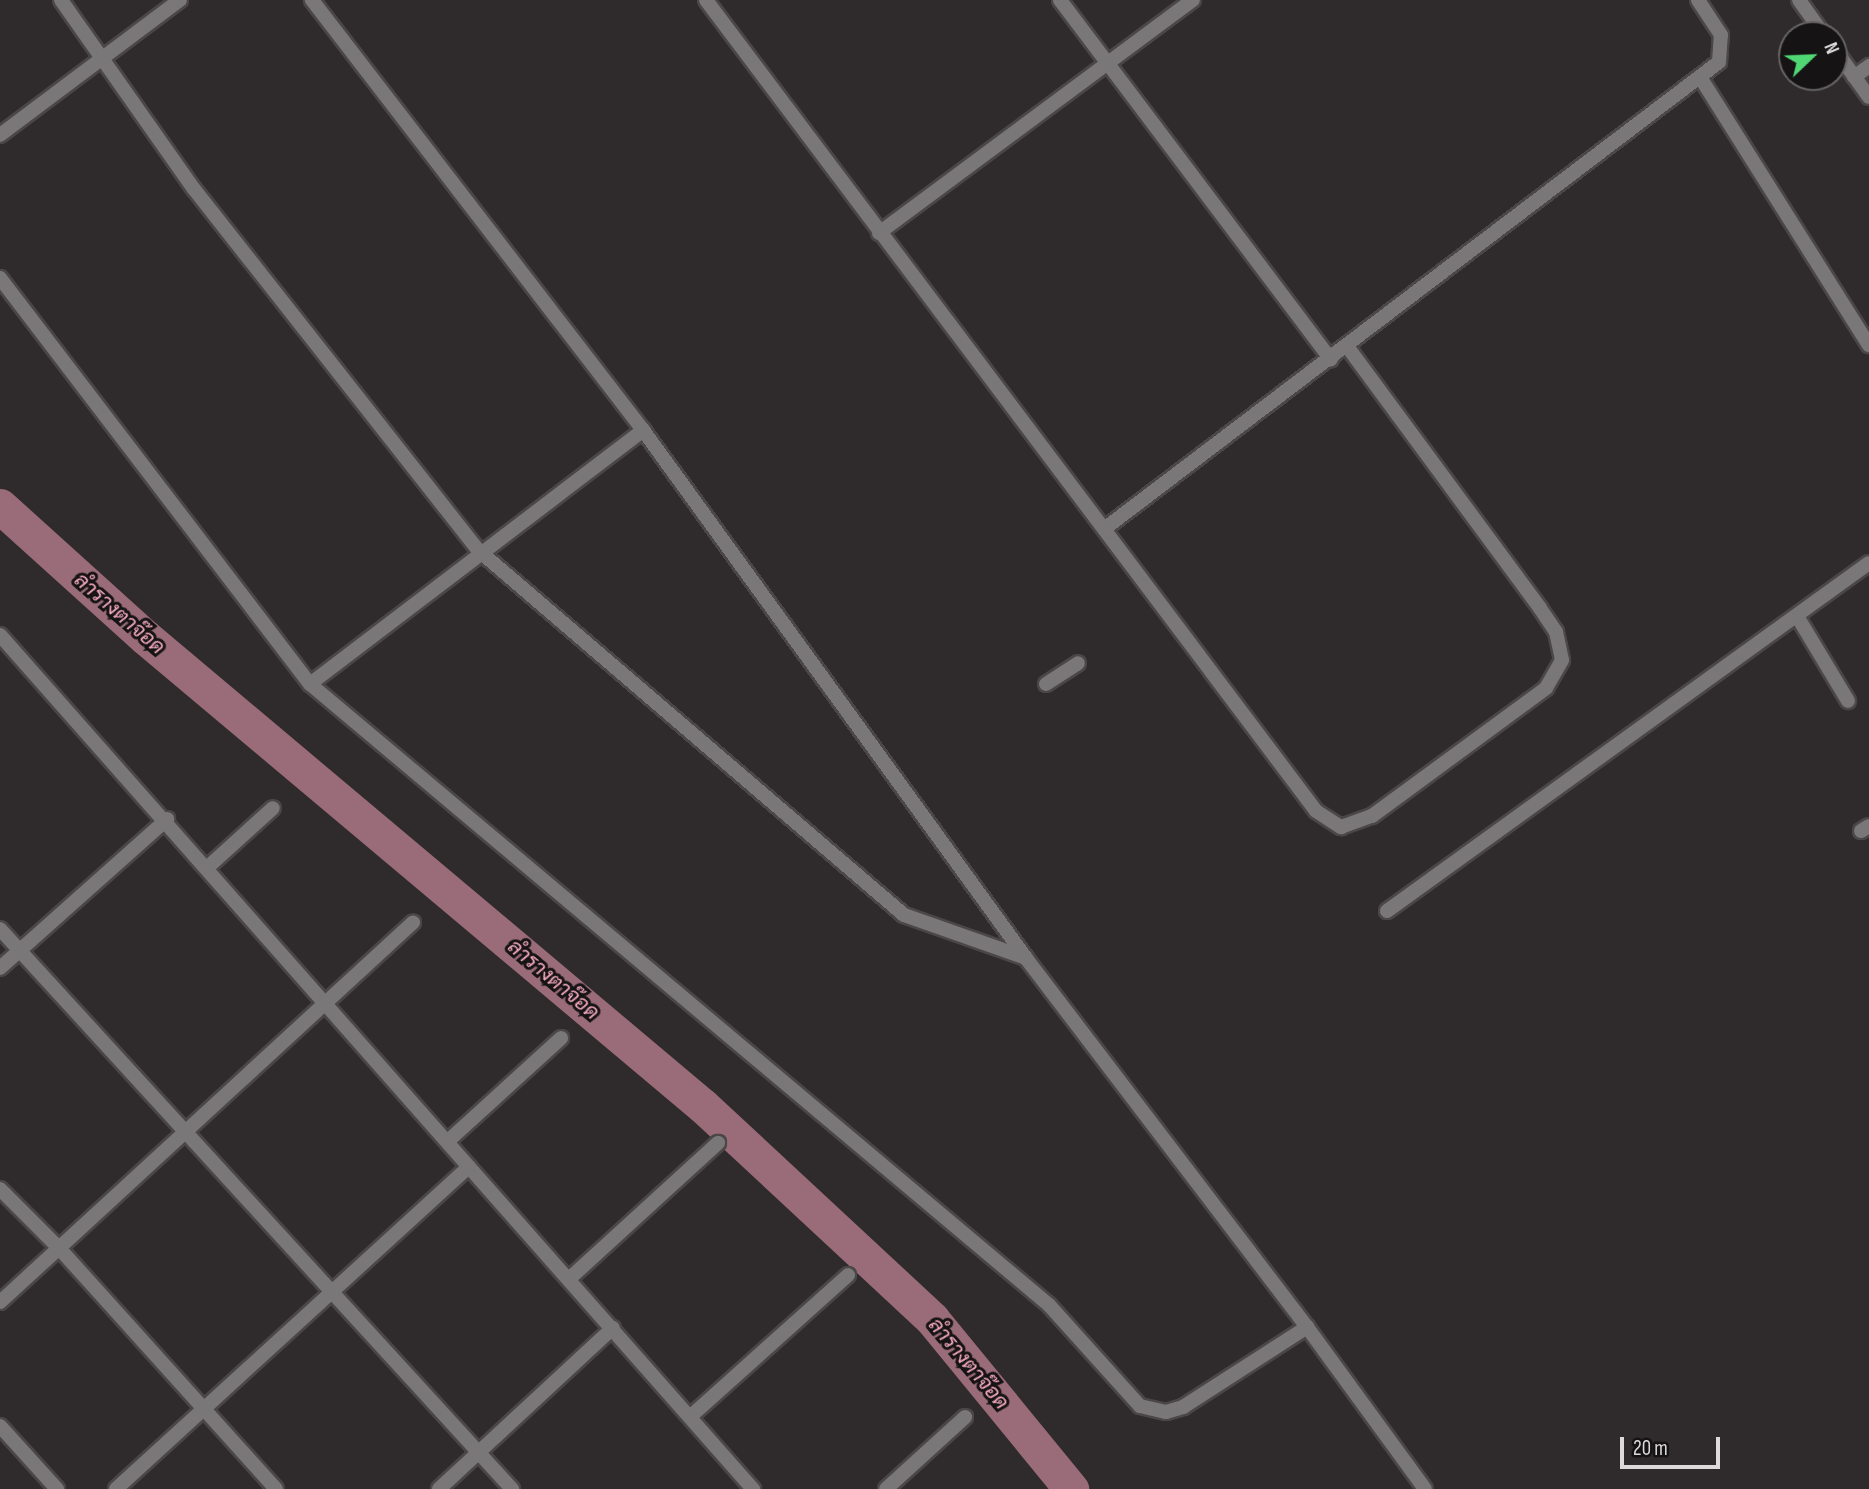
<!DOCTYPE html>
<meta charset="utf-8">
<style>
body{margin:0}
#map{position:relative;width:1869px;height:1489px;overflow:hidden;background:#2f2a2b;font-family:"Sofia Sans Condensed",Sarabun,sans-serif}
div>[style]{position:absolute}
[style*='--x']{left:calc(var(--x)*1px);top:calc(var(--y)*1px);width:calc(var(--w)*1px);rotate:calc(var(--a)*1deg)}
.canal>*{height:35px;margin:-17.5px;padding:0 17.5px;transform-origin:17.5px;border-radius:17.5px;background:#9a6b79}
.roads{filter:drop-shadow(2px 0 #4b4647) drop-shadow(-2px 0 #4b4647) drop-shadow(0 2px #4b4647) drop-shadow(0 -2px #4b4647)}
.lane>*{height:14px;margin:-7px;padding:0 7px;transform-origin:7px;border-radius:7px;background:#797777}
.street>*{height:14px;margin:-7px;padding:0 7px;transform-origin:7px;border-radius:7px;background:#797777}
span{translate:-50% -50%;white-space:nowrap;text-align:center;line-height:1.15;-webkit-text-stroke:6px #151314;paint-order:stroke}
.water-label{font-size:21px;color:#f6abc2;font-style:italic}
.north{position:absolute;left:1778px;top:21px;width:70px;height:70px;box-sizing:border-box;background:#151314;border:2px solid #656364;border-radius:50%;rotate:67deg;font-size:19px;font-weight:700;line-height:28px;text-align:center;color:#dddadb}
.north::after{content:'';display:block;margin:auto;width:24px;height:32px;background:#51d674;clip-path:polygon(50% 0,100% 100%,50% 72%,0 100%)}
.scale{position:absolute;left:1620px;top:1437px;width:100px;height:32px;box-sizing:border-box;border:4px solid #dddadb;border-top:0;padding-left:9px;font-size:21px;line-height:24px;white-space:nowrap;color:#dddadb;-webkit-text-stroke:5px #151314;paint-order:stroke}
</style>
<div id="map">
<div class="canal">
<i style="--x:0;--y:506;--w:195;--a:42.1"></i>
<i style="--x:145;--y:637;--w:729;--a:40.05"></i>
<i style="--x:703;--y:1106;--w:313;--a:42.9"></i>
<i style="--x:932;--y:1319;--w:220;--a:50.7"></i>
</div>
<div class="roads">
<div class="lane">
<i style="--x:706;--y:0;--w:1015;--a:53.05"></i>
<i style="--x:1316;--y:811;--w:30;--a:33"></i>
<i style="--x:1341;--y:827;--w:33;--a:-20"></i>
<i style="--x:1372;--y:816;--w:216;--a:-36.3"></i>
<i style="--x:1546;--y:688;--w:32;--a:-60"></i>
<i style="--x:1562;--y:660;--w:29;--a:-102"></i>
<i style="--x:1556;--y:632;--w:29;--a:-124"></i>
<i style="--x:1540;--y:608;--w:325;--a:-126.4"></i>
<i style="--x:1060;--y:0;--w:450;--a:53"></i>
<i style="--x:1700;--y:77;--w:317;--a:57.8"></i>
<i style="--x:1854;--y:77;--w:19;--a:-36"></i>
<i style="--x:879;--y:233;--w:391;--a:-36.6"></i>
<i style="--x:1108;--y:526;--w:767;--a:-37.21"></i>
<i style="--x:1719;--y:62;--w:27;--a:-86"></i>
<i style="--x:1721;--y:35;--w:42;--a:-123.3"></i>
<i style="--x:1797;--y:616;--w:99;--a:59"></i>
<i style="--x:1046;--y:684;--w:38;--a:-33"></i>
<i style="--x:1861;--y:831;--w:9;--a:-32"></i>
<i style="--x:1387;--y:911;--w:594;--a:-35.83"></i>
</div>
<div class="street">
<i style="--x:61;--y:0;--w:231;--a:54.9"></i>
<i style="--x:194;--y:189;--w:459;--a:51.8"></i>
<i style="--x:478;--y:550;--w:561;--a:40.59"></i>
<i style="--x:904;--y:915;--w:129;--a:19.4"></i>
<i style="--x:1799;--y:0;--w:43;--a:54.5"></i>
<i style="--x:1834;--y:48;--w:60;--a:54.5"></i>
<i style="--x:0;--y:135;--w:225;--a:-36.9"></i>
<i style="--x:0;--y:278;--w:511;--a:52.64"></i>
<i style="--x:310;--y:684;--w:419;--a:-37.3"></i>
<i style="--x:643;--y:430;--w:543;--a:-127.59"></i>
<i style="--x:0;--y:635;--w:1139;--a:48.6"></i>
<i style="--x:310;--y:684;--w:965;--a:40.04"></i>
<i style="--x:1049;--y:1305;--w:136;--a:48"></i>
<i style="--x:1140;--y:1406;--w:27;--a:13"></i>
<i style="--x:1166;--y:1412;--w:18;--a:-16"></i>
<i style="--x:1183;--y:1407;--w:148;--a:-32.8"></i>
<i style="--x:1307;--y:1327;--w:464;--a:-127.3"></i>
<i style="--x:1026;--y:958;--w:652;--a:-125.96"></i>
<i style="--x:209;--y:866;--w:86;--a:-42.2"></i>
<i style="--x:0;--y:929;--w:759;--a:47.56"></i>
<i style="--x:0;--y:968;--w:224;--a:-41.7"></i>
<i style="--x:448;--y:1141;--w:153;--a:-42.3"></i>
<i style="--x:0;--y:1189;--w:83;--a:45"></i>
<i style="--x:59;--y:1248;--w:80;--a:137.5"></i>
<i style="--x:569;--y:1279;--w:202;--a:-42.4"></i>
<i style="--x:1307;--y:1327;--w:200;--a:53.9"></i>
<i style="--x:691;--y:1416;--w:211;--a:-41.9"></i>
<i style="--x:0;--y:1426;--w:85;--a:47.9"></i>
<i style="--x:116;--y:1489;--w:478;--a:-42.4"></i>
<i style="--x:276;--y:1489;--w:324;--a:-132"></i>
<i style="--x:59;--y:1248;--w:481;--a:-42.6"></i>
<i style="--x:439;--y:1489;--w:237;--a:-42.8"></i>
<i style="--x:886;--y:1489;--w:107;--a:-42.3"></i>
</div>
</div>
<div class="water-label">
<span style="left:119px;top:614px;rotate:41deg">ลำรางตาจ๊อด</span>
<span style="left:553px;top:980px;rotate:40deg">ลำรางตาจ๊อด</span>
<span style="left:968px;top:1364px;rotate:50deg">ลำรางตาจ๊อด</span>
</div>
<div class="north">N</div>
<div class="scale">20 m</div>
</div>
